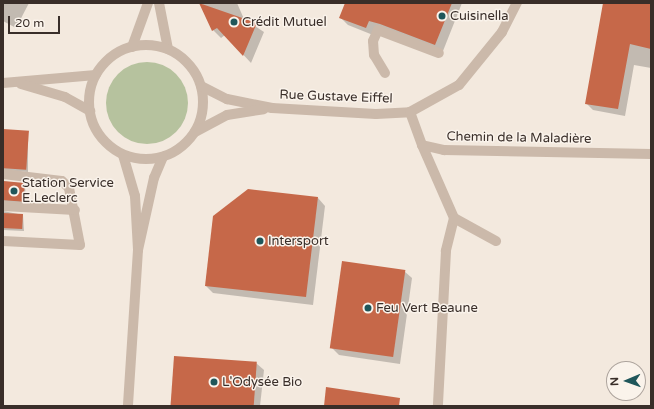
<!DOCTYPE html>
<meta charset="utf-8">
<style>
body{margin:0}
#map{position:relative;width:654px;height:409px;overflow:hidden;background:#f3e9de;font-family:"Varela Round",sans-serif}
div>[style]{position:absolute}
[style*='--x']{left:calc(var(--x)*1px);top:calc(var(--y)*1px);width:calc(var(--w)*1px);rotate:calc(var(--a)*1deg)}
.green>*{inset:0;background:#b6c29e}
.round{border-radius:50%}
.shadow>*{inset:0;background:#0003}
.building>*{inset:0;background:#c66849;transform-origin:0 0}
.lane>*{height:10px;margin:-5px;padding:0 5px;transform-origin:5px;border-radius:5px;background:#cbb9aa}
.street>*{height:10px;margin:-5px;padding:0 5px;transform-origin:5px;border-radius:5px;background:#cbb9aa}
.street>.ring{margin:-5px;padding:0;box-sizing:content-box;background:none;border:10px solid #cbb9aa;border-radius:50%}
.dots>*{width:11px;height:11px;translate:-50% -50%;box-sizing:border-box;border:2px solid #faf3eb;border-radius:50%}
span{translate:-50% -50%;white-space:nowrap;text-align:center;line-height:1.15;-webkit-text-stroke:3px #faf3eb;paint-order:stroke}
.poi-label{font-size:13px;color:#392e29}
.left{translate:0 -50%;text-align:left}
.street-label{font-size:13px;color:#392e29}
.frame{position:absolute;inset:0;border:4px solid #392e29;pointer-events:none}
.north{position:absolute;left:606px;top:361px;width:40px;height:40px;box-sizing:border-box;background:#faf3eb;border:1px solid #ada49d;border-radius:50%;rotate:268deg;font-size:11px;font-weight:700;line-height:16px;text-align:center;color:#392e29}
.north::after{content:'';display:block;margin:auto;width:14px;height:18px;background:#1f565a;clip-path:polygon(50% 0,100% 100%,50% 72%,0 100%)}
.scale{position:absolute;left:8px;top:16px;width:52px;height:18px;box-sizing:border-box;border:2px solid #392e29;border-top:0;padding-left:5px;font-size:12px;line-height:14px;white-space:nowrap;color:#392e29;-webkit-text-stroke:3px #faf3eb;paint-order:stroke}
</style>
<div id="map">
<div class="green">
<i class="round" style="left:106px;top:62px;width:82px;height:82px"></i>
</div>
<div class="shadow">
<i style="clip-path:polygon(3px 3px,29px 3px,16px 28px,3px 21px)"></i>
<i style="clip-path:polygon(202px 3px,237px 3px,244px 19px,264px 32px,251px 63px,225px 35px,221px 38px,213px 30px)"></i>
<i style="clip-path:polygon(346px 3px,462px 3px,443px 51px,376px 28px,373px 35px,348px 25px,341px 18px)"></i>
<i style="clip-path:polygon(604px 3px,651px 3px,651px 68px,634px 65px,625px 116px,593px 110px,586px 103px)"></i>
<i style="clip-path:polygon(28px 132px,28px 172px,3px 170px,3px 141px)"></i>
<i style="clip-path:polygon(3px 181px,25px 184px,26px 203px,3px 204px)"></i>
<i style="clip-path:polygon(318px 198px,325px 206px,313px 305px,213px 293px,206px 286px)"></i>
<i style="clip-path:polygon(3px 211px,23px 215px,24px 231px,3px 230px)"></i>
<i style="clip-path:polygon(404px 271px,412px 278px,400px 364px,339px 355px,332px 348px)"></i>
<i style="clip-path:polygon(256px 363px,264px 370px,260px 406px,171px 406px)"></i>
</div>
<div class="building">
<i style="clip-path:polygon(199px 3px,257px 23px,243px 56px,217px 28px,212px 31px)"></i>
<i style="clip-path:polygon(345px 3px,452px 3px,435px 45px,380px 24px,369px 21px,366px 28px,339px 18px)"></i>
<i style="clip-path:polygon(603px 3px,651px 3px,651px 49px,630px 44px,618px 109px,585px 104px)"></i>
<i style="left:3px;top:129px;width:26px;height:39px;rotate:4deg"></i>
<i style="left:3px;top:181px;width:22px;height:19px;rotate:5deg"></i>
<i style="clip-path:polygon(248px 189px,318px 197px,306px 297px,205px 286px,213px 216px)"></i>
<i style="left:3px;top:213px;width:20px;height:15px;rotate:3deg"></i>
<i style="left:342px;top:261px;width:64px;height:88px;rotate:8deg"></i>
<i style="left:174px;top:356px;width:83px;height:50px;rotate:4deg"></i>
<i style="clip-path:polygon(326px 387px,400px 398px,399px 406px,324px 406px)"></i>
</div>
<div class="lane">
<i style="--x:385;--y:73;--w:21;--a:-121"></i>
<i style="--x:374;--y:55;--w:14;--a:-94"></i>
<i style="--x:373;--y:41;--w:12;--a:-66"></i>
<i style="--x:378;--y:30;--w:65;--a:20.7"></i>
<i style="--x:3;--y:174;--w:59;--a:6.8"></i>
<i style="--x:62;--y:181;--w:10;--a:45"></i>
<i style="--x:69;--y:188;--w:58;--a:79.1"></i>
<i style="--x:80;--y:245;--w:77;--a:-177"></i>
<i style="--x:3;--y:206;--w:72;--a:3.2"></i>
</div>
<div class="street">
<i style="--x:159;--y:3;--w:47;--a:78.9"></i>
<i class="ring" style="left:89px;top:45px;width:104px;height:104px"></i>
<i style="--x:132;--y:47;--w:47;--a:-70"></i>
<i style="--x:3;--y:83;--w:93;--a:-4.9"></i>
<i style="--x:21;--y:84;--w:46;--a:16.5"></i>
<i style="--x:65;--y:97;--w:29;--a:29"></i>
<i style="--x:201;--y:86;--w:29;--a:27"></i>
<i style="--x:227;--y:99;--w:46;--a:11.3"></i>
<i style="--x:272;--y:108;--w:104;--a:3.3"></i>
<i style="--x:376;--y:114;--w:34;--a:-3"></i>
<i style="--x:410;--y:112;--w:56;--a:-28.9"></i>
<i style="--x:459;--y:85;--w:68;--a:-50.9"></i>
<i style="--x:502;--y:32;--w:33;--a:-63"></i>
<i style="--x:410;--y:112;--w:35;--a:70"></i>
<i style="--x:422;--y:145;--w:23;--a:13"></i>
<i style="--x:444;--y:150;--w:207;--a:1.1"></i>
<i style="--x:195;--y:132;--w:36;--a:-28"></i>
<i style="--x:227;--y:115;--w:37;--a:-9"></i>
<i style="--x:422;--y:145;--w:80;--a:66.3"></i>
<i style="--x:454;--y:218;--w:34;--a:104"></i>
<i style="--x:446;--y:251;--w:155;--a:93"></i>
<i style="--x:123;--y:155;--w:43;--a:73.7"></i>
<i style="--x:135;--y:196;--w:54;--a:86.8"></i>
<i style="--x:138;--y:250;--w:156;--a:93.7"></i>
<i style="--x:454;--y:218;--w:48;--a:28.7"></i>
<i style="--x:138;--y:250;--w:74;--a:-77.5"></i>
<i style="--x:154;--y:178;--w:23;--a:-67"></i>
</div>
<div class="dots">
<i style="left:442px;top:16px;background:#1f565a"></i>
<i style="left:234px;top:22px;background:#1f565a"></i>
<i style="left:14px;top:191px;background:#1f565a"></i>
<i style="left:260px;top:241px;background:#1f565a"></i>
<i style="left:368px;top:308px;background:#1f565a"></i>
<i style="left:214px;top:382px;background:#1f565a"></i>
</div>
<div class="poi-label">
<span class="left" style="left:450px;top:16px">Cuisinella</span>
<span class="left" style="left:242px;top:22px">Crédit Mutuel</span>
<span class="left" style="left:22px;top:191px">Station Service<br>E.Leclerc</span>
<span class="left" style="left:268px;top:241px">Intersport</span>
<span class="left" style="left:376px;top:308px">Feu Vert Beaune</span>
<span class="left" style="left:222px;top:382px">L'Odysée Bio</span>
</div>
<div class="street-label">
<span style="left:336px;top:97px;rotate:2deg">Rue Gustave Eiffel</span>
<span style="left:519px;top:138px;rotate:1deg">Chemin de la Maladière</span>
</div>
<div class="frame"></div>
<div class="north">N</div>
<div class="scale">20 m</div>
</div>
